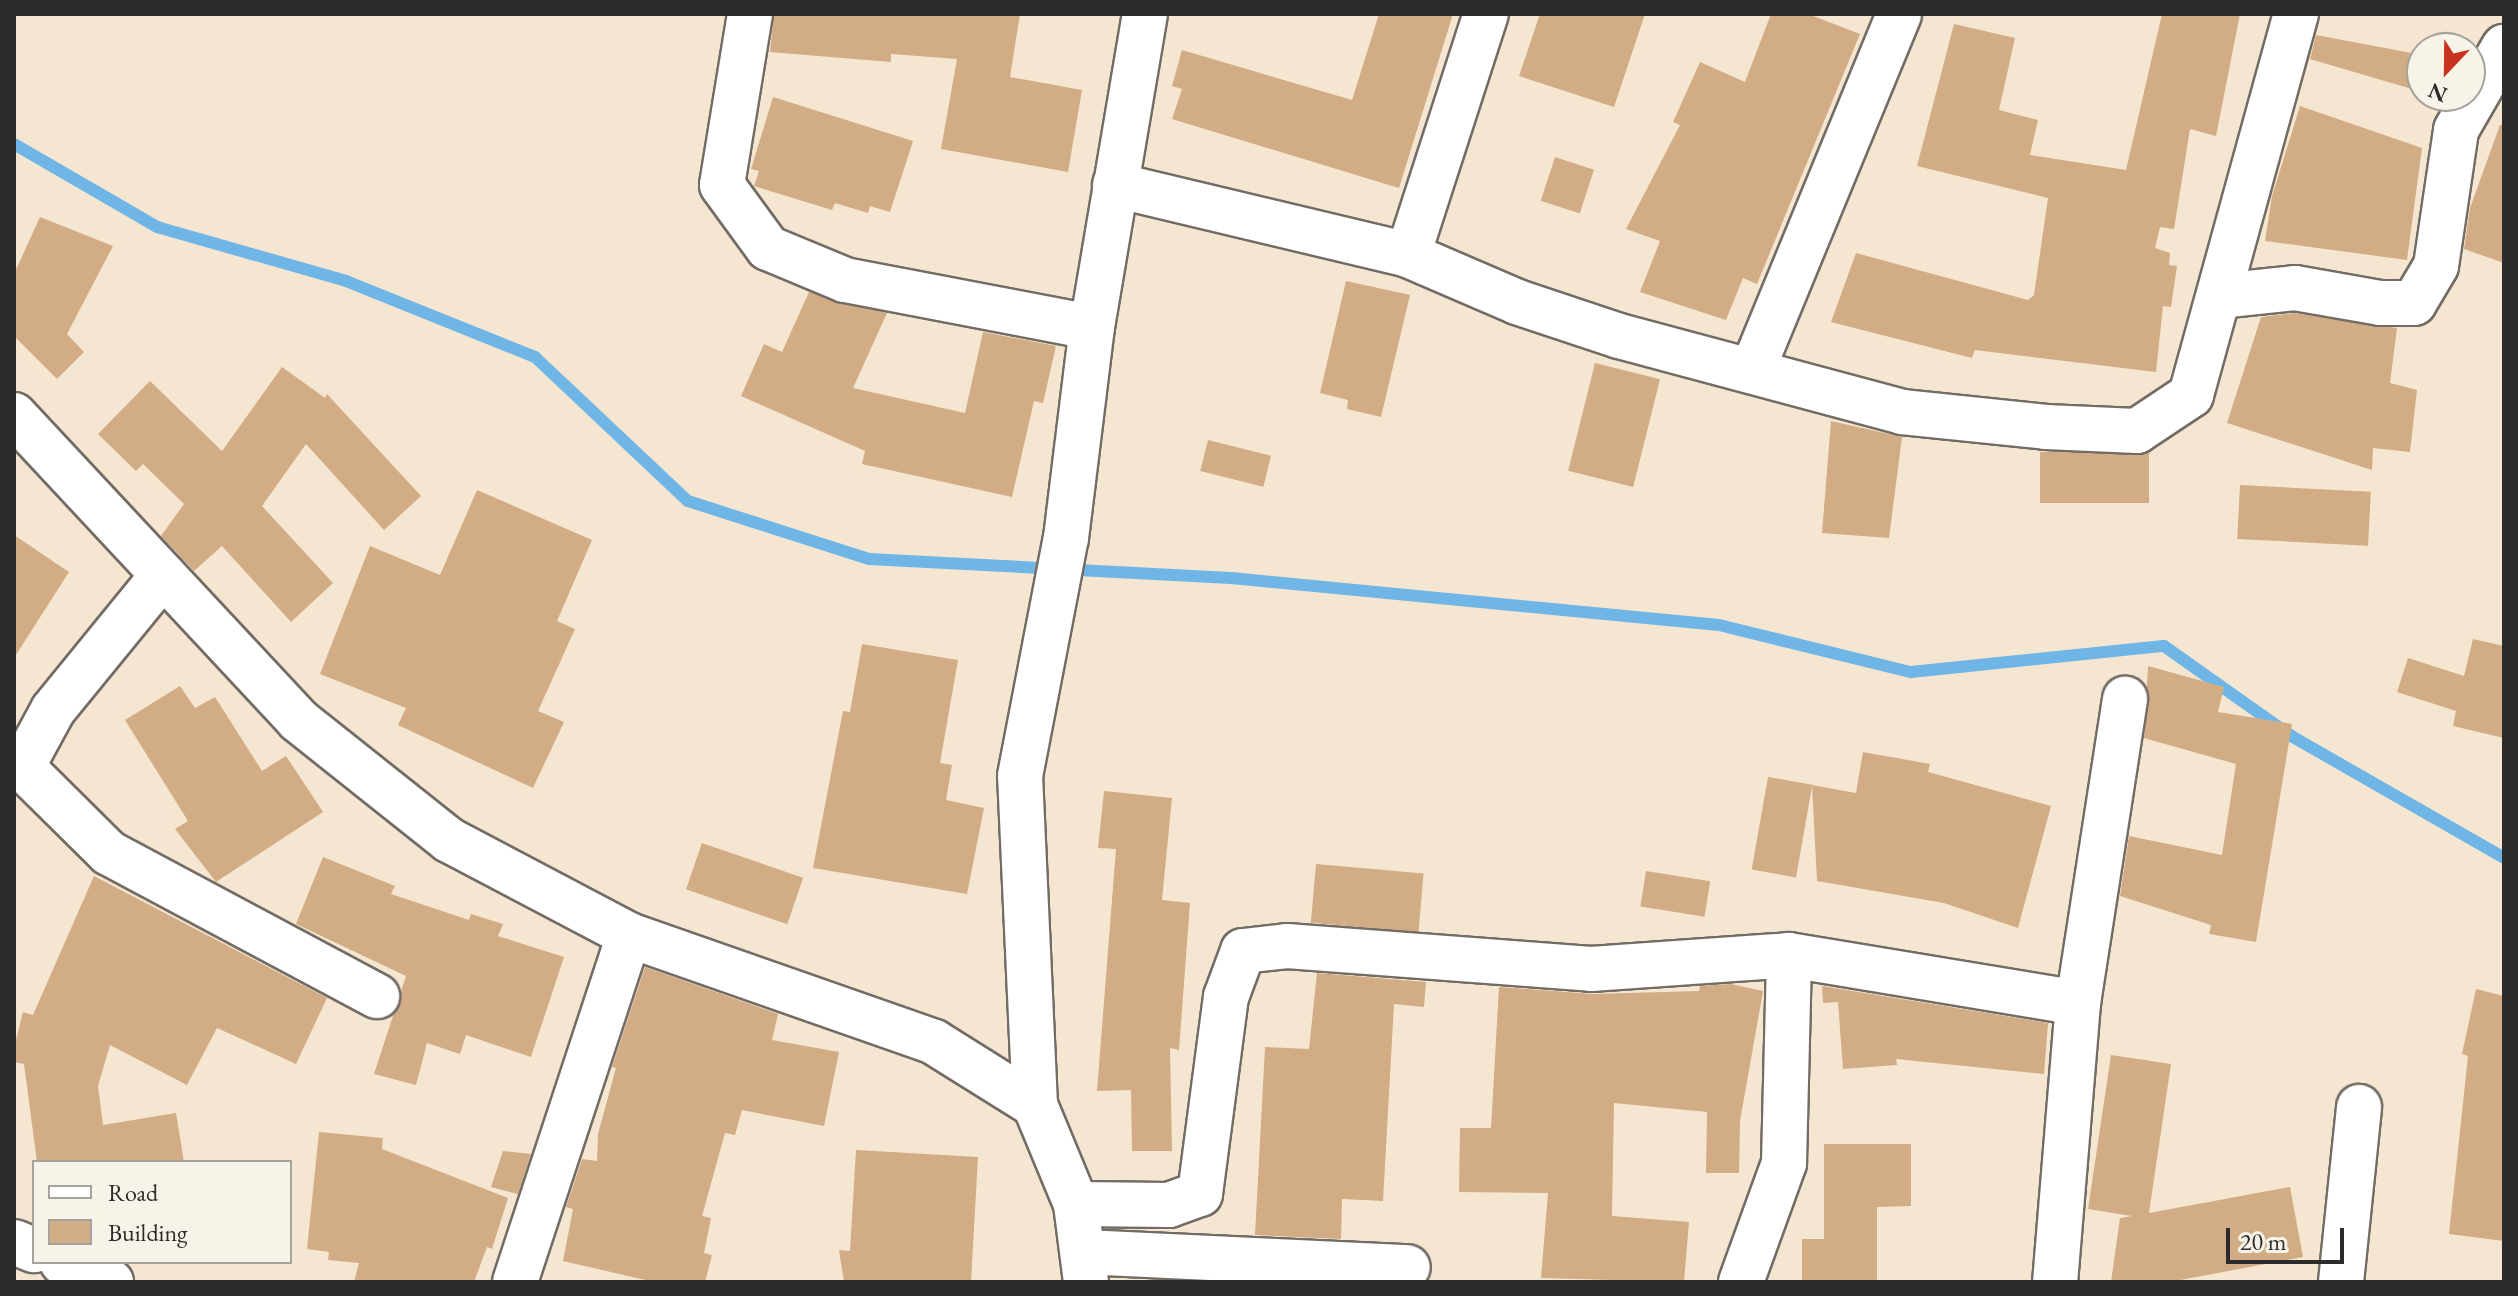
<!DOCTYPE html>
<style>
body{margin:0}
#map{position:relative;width:2518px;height:1296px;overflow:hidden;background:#f5e6d1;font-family:"EB Garamond",serif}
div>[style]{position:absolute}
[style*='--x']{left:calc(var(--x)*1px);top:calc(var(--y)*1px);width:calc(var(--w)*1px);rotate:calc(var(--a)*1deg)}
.stream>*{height:12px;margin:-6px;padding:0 6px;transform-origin:6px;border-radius:6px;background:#6fb6e6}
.building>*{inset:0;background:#d2ac84;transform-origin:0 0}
.roads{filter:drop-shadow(2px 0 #726c65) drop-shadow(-2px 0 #726c65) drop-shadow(0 2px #726c65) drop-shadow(0 -2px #726c65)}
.minor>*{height:44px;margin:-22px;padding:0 22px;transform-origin:22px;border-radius:22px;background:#fff}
span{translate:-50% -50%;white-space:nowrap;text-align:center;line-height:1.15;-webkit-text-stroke:8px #f7f3e8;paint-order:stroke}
.frame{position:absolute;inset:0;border:16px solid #2b2b2b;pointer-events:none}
.legend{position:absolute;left:32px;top:1160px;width:260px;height:104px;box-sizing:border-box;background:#f7f3e8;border:2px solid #a5a39c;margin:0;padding:10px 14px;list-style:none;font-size:24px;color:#2b2b2b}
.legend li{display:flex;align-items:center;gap:16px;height:40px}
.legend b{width:40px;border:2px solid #a5a39c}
.north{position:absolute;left:2406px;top:32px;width:80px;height:80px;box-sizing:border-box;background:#f7f3e8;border:2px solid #a5a39c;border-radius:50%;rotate:202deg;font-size:22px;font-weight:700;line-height:32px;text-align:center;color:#2b2b2b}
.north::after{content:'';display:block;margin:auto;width:28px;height:36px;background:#c8321e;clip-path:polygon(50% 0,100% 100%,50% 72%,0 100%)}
.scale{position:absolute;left:2226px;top:1228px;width:118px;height:36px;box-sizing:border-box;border:4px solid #2b2b2b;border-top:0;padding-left:10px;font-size:24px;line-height:28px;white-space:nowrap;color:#2b2b2b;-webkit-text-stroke:6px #f7f3e8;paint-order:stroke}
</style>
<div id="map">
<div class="stream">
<i style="--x:14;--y:144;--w:165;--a:30.1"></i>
<i style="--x:157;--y:227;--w:197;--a:15.9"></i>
<i style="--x:346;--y:281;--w:204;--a:21.9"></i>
<i style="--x:535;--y:357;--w:210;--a:43.3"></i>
<i style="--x:688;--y:501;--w:190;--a:17.8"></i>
<i style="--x:869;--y:559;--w:362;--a:3"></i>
<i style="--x:1231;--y:578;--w:490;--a:5.5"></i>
<i style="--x:1719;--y:625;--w:198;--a:13.8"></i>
<i style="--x:1911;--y:672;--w:254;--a:-5.9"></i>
<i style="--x:2164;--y:646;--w:158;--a:35.2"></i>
<i style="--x:2293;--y:737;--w:243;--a:29.8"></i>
</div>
<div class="building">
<i style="clip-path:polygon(774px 14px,1020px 14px,1010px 77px,1082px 90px,1068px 172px,941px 149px,957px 59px,891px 54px,891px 62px,770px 52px)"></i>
<i style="clip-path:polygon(1379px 14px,1453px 14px,1399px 188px,1172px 119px,1182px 89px,1172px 86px,1182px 50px,1352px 100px)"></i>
<i style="clip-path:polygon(1540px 14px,1645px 14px,1614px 107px,1519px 76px)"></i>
<i style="clip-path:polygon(1771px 14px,1808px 14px,1860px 34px,1757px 284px,1743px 278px,1726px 320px,1640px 292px,1660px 241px,1626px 229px,1680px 125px,1673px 122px,1700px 62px,1745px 82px)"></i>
<i style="clip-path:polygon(2162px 14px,2240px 14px,2216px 136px,2190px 129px,2174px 229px,2160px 227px,2155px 248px,2170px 253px,2169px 265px,2177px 266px,2171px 307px,2163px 306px,2156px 372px,1975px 350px,1972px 358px,1831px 322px,1856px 253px,2028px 300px,2034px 295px,2048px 198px,1917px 166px,1954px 24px,2015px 38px,1999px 110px,2038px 120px,2030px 155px,2126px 170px)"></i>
<i style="clip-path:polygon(2316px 35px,2422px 55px,2422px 92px,2310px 59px)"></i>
<i style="clip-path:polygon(773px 97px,913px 141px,890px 212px,870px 206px,868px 213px,835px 203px,832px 210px,754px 186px,759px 171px,751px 169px)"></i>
<i style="clip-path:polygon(2300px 106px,2422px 148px,2407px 260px,2265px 241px,2272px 196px)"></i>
<i style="clip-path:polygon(2500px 125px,2504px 125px,2504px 263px,2464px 249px,2470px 208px)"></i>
<i style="left:1555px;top:157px;width:41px;height:46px;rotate:18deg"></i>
<i style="clip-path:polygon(40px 217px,113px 246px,67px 334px,84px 352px,57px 379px,14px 336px,14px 274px)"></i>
<i style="clip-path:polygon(1346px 281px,1410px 295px,1381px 417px,1347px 409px,1348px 400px,1320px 393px)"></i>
<i style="clip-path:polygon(809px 292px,887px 313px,853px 388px,965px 413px,983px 332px,1056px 346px,1043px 403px,1034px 401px,1012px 497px,862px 464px,865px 451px,741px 396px,764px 344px,782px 352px)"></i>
<i style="clip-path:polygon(2294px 313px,2397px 328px,2390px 383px,2417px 390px,2410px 452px,2373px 448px,2372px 470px,2227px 423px,2261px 317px)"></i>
<i style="left:1595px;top:363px;width:67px;height:111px;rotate:14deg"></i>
<i style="clip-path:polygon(282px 367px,325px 398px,327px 394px,421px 496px,384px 530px,306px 444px,262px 506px,333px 583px,291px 622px,222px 546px,194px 571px,161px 536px,184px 504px,143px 464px,136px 471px,98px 434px,150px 381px,222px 451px)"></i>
<i style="clip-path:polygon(1831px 421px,1902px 437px,1889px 538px,1822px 533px)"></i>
<i style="left:1208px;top:440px;width:65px;height:32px;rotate:14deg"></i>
<i style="left:2040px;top:452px;width:109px;height:51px"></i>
<i style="left:2240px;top:485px;width:131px;height:54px;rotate:3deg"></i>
<i style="clip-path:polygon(477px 490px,592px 540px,557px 621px,575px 629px,538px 711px,564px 722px,533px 788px,398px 725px,406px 708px,320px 674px,370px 546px,440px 575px)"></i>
<i style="clip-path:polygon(14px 535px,69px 572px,14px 658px)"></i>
<i style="clip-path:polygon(2473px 639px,2504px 646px,2504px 738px,2453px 726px,2456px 711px,2397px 692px,2408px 658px,2464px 676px)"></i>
<i style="clip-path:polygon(862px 644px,958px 660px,940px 763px,952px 765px,946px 800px,984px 808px,967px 894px,813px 868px,843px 711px,850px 712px)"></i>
<i style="clip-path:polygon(2148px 666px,2224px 687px,2218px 712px,2292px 724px,2256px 942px,2209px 934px,2211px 925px,2120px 896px,2129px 836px,2222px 855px,2236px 764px,2144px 738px)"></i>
<i style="clip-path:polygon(180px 686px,195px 708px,215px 697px,262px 771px,286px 756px,323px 812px,216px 882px,175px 829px,188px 821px,125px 720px)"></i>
<i style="clip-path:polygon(1863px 752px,1930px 764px,1928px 772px,2051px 806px,2018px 928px,1944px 903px,1817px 881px,1812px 785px,1856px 793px)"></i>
<i style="left:1768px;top:777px;width:45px;height:94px;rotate:10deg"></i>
<i style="clip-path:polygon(1104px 791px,1172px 798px,1162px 900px,1190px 903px,1179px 1050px,1170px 1048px,1172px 1151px,1132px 1151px,1131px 1090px,1097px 1091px,1116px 849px,1098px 848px)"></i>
<i style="left:702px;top:843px;width:107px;height:49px;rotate:19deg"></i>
<i style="clip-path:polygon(323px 857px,395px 886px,391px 894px,469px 920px,471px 914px,503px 924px,498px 936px,564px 957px,531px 1057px,466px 1035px,460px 1054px,427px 1043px,416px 1085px,374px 1074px,406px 976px,296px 924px)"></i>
<i style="left:1316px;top:864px;width:108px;height:59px;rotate:5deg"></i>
<i style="left:1646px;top:871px;width:65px;height:36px;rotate:9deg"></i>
<i style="clip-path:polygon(94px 876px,327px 998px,296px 1064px,217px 1028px,187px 1085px,110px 1045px,98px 1086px,103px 1125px,176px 1113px,184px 1162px,37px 1162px,24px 1064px,14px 1062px,14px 1048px,23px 1012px,33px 1015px)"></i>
<i style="clip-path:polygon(645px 967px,778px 1014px,772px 1040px,839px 1052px,824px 1126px,742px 1110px,735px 1135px,725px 1133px,702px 1216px,711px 1218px,704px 1253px,712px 1255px,705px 1282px,654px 1282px,563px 1261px,573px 1209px,566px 1207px,582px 1159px,597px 1161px,598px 1134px,616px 1068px,612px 1067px)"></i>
<i style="clip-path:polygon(1317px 973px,1426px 982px,1424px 1007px,1394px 1004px,1383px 1201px,1342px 1199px,1341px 1239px,1255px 1235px,1265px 1047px,1309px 1049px)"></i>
<i style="clip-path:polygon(1731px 984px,1763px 991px,1740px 1121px,1739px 1173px,1706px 1173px,1707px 1112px,1614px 1103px,1612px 1216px,1689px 1222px,1684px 1282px,1541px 1278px,1548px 1193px,1459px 1192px,1460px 1128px,1491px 1128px,1499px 987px,1593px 994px,1699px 991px,1700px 986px)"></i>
<i style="clip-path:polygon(1822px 986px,2048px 1023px,2044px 1074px,1896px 1059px,1897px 1065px,1843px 1069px,1838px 1002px,1823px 1003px)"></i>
<i style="clip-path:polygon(2476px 989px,2504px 996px,2504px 1241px,2449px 1234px,2468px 1056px,2462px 1054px)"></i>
<i style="clip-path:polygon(2111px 1055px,2171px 1064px,2149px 1213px,2290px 1187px,2303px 1257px,2170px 1282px,2111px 1282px,2120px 1218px,2132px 1216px,2088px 1209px)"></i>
<i style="clip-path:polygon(319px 1132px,383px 1138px,382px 1149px,508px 1198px,492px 1249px,487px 1247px,474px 1282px,354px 1282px,359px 1263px,328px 1260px,329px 1252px,307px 1249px)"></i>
<i style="clip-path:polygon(1824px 1144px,1911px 1144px,1911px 1206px,1877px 1207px,1877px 1282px,1802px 1282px,1802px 1239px,1824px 1239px)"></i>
<i style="clip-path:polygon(856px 1150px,978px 1157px,971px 1282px,844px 1282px,839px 1250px,850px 1251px)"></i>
<i style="clip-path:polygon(503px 1151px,531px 1154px,518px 1194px,491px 1187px)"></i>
</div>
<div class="roads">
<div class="minor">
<i style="--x:750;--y:14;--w:173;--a:99.3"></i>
<i style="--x:722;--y:185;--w:78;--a:53.9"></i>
<i style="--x:768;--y:248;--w:83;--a:22.6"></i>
<i style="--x:845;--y:280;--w:251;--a:10.8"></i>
<i style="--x:1115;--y:185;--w:301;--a:13.4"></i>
<i style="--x:1408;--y:255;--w:119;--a:23.3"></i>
<i style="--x:1517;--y:302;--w:108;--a:18.4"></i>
<i style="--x:1619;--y:336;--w:293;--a:15"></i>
<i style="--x:1902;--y:412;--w:145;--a:5.9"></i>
<i style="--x:2046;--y:427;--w:91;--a:2.5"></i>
<i style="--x:2137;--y:431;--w:65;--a:-33.7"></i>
<i style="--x:2191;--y:395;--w:395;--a:-74.6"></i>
<i style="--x:1408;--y:255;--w:253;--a:-72.1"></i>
<i style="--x:2219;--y:296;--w:76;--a:-6"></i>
<i style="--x:2295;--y:288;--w:86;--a:10"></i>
<i style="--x:2380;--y:303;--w:34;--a:0"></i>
<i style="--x:2414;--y:303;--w:43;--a:-59.3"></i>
<i style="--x:2436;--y:266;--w:137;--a:-81.6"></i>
<i style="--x:2456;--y:130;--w:96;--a:-60"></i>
<i style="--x:1752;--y:371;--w:386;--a:-67.6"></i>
<i style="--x:14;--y:415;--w:417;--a:47"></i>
<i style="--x:298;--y:720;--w:193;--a:38.5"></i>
<i style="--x:449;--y:840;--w:204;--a:27.8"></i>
<i style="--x:629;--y:935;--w:323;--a:19.3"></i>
<i style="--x:934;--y:1042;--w:119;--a:32"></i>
<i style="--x:1035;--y:1105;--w:107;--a:67.5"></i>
<i style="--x:1076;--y:1204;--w:79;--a:82.7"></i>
<i style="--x:163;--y:575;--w:174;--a:129.2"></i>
<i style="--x:53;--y:710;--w:65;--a:118.5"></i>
<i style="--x:22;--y:767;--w:122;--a:44.7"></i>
<i style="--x:109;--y:853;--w:304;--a:28.1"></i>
<i style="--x:2078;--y:1003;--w:308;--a:-81.2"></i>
<i style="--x:1035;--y:1105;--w:329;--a:-92.6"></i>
<i style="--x:1020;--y:776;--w:242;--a:-79.1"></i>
<i style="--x:1066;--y:538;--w:213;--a:-83"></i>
<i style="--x:1092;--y:327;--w:317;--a:-80.4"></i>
<i style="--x:1076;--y:1204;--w:93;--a:0.6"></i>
<i style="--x:1169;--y:1205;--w:33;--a:-20"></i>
<i style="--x:1200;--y:1194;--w:199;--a:-82.5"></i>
<i style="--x:1226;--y:997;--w:49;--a:-69.7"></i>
<i style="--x:1243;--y:951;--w:44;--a:-6.5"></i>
<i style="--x:1287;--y:946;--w:305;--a:4.3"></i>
<i style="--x:1591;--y:969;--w:198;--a:-4"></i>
<i style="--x:1789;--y:955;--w:293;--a:9.4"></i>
<i style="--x:2078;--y:1003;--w:280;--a:94.7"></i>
<i style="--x:14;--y:1242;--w:22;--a:22"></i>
<i style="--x:1084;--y:1252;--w:324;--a:2.7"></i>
<i style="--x:62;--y:1262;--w:53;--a:22.2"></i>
<i style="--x:515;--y:1282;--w:365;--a:-71.8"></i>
<i style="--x:1741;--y:1282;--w:127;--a:-70.1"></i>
<i style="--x:1784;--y:1163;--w:208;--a:-88.6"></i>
<i style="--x:2341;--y:1282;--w:176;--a:-84.1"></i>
</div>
</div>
<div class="frame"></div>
<ul class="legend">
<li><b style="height:10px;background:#fff"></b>Road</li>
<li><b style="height:22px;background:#d2ac84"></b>Building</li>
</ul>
<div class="north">N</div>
<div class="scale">20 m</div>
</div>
